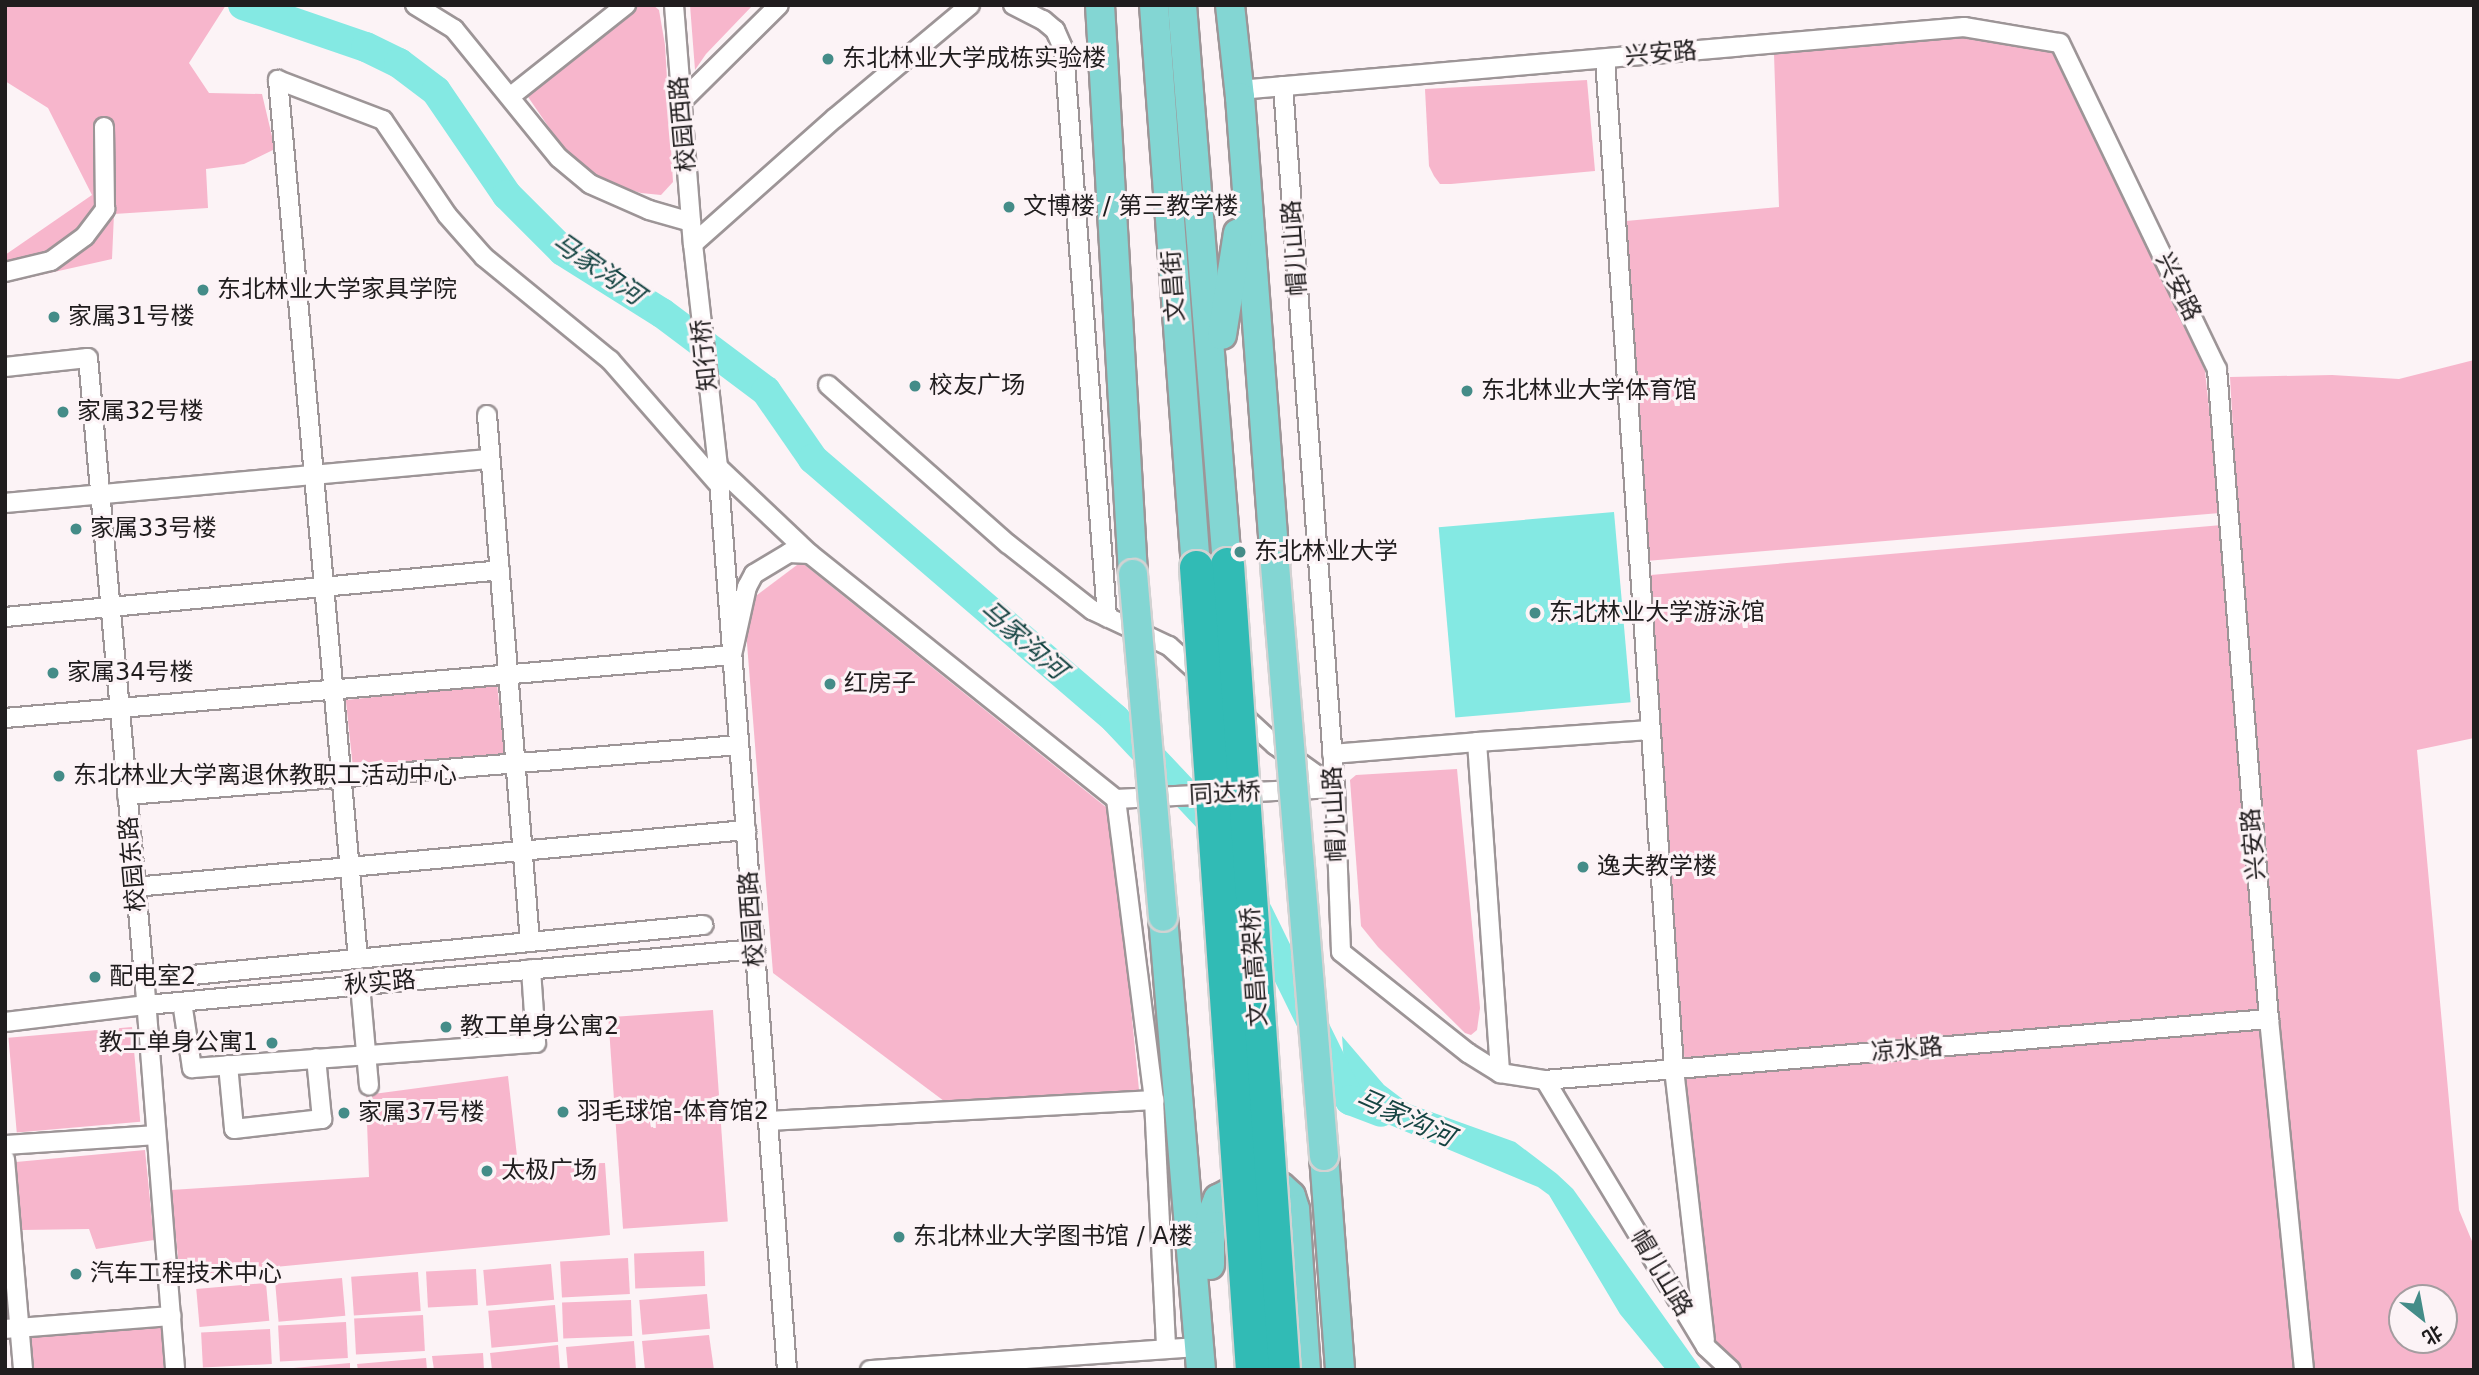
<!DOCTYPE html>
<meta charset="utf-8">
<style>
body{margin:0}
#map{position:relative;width:2479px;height:1375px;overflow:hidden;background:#fcf3f6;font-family:"DejaVu Sans","Noto Sans SC",sans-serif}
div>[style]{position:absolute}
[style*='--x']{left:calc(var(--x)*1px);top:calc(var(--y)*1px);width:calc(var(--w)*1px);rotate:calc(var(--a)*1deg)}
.green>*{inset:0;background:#f7b6cc;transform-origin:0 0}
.water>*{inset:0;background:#84e9e3;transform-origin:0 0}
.river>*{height:30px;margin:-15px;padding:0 15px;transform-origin:15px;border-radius:15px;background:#84e9e3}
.roads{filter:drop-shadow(2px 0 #9d9597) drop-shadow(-2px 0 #9d9597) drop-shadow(0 2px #9d9597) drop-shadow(0 -2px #9d9597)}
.street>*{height:18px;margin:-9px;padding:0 9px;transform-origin:9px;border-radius:9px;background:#fff}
.primary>*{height:28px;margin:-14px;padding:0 14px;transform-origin:14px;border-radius:14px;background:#83d6d3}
.bridges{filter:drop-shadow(2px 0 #d2d2d2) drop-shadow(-2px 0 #d2d2d2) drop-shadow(0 2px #d2d2d2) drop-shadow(0 -2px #d2d2d2)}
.primary-bridge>*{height:28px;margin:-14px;padding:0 14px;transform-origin:14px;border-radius:14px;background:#83d6d3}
.highway-bridge>*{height:33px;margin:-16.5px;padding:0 16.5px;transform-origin:16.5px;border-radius:16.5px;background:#31bbb5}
.dots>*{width:19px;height:19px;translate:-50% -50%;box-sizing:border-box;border:4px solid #fcf3f6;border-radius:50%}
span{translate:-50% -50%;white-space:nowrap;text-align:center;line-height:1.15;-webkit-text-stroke:6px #fcf3f6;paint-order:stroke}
.street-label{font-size:24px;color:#201d1e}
.poi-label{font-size:24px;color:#201d1e}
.left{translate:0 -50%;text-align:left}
.right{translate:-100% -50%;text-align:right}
.water-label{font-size:26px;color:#154442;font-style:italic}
.frame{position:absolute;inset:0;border:7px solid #201d1e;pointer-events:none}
.north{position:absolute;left:2388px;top:1284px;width:70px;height:70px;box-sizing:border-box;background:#fcf3f6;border:2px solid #a49da0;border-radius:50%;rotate:149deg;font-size:19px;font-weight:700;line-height:28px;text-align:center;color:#201d1e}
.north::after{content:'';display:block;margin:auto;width:24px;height:32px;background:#448c88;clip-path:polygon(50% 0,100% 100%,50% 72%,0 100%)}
</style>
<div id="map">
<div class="green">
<i style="clip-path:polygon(5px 5px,226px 5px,189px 63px,209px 93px,262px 94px,275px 149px,244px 164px,206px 169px,208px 208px,114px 214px,112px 259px,5px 283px,5px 255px,92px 195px,48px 108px,5px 81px)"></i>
<i style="clip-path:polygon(629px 5px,653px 5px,659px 10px,665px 45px,673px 182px,661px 195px,641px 193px,610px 184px,584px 169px,561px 145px,526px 94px)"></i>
<i style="clip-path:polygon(690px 5px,753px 5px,706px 54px,695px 70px)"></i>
<i style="clip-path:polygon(1962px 35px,2055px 50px,2205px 371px,2220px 513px,1646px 561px,1626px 221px,1779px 207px,1774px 54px)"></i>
<i style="clip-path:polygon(1587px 80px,1595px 171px,1451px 184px,1440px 184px,1434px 176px,1429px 166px,1425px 89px)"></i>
<i style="clip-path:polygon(evenodd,2474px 360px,2474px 738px,2417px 750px,2459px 1210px,2474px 1246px,2474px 1370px,2312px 1370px,2278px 1021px,2238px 518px,2230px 377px,2332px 375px,2399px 379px,2474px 360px,2402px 1298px,2444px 1298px,2444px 1340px,2402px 1340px,2402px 1298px)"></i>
<i style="left:2222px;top:525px;width:489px;height:582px;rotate:85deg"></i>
<i style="clip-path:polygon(801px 562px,1112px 812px,1139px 1090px,948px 1104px,773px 973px,745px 618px,757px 595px)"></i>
<i style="left:497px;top:684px;width:72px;height:152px;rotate:84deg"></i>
<i style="clip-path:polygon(1457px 769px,1480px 1008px,1477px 1030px,1471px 1035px,1465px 1033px,1378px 947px,1361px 926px,1350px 780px,1356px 775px)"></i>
<i style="left:713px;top:1010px;width:212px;height:105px;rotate:86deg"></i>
<i style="clip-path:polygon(2264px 1025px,2296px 1370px,1740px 1370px,1712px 1345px,1681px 1075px)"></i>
<i style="left:132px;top:1027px;width:95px;height:124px;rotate:85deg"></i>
<i style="clip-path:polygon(508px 1076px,518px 1165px,605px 1163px,610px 1235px,180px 1276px,171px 1190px,369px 1177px,366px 1095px)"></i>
<i style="clip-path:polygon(145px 1150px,154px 1240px,96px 1249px,89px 1229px,22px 1230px,16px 1162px)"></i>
<i style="left:704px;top:1251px;width:35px;height:70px;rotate:88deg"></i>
<i style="left:628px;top:1258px;width:36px;height:68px;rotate:87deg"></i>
<i style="left:551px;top:1264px;width:36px;height:68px;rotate:85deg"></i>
<i style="left:476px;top:1269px;width:36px;height:50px;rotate:87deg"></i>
<i style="left:418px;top:1272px;width:39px;height:67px;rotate:86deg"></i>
<i style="left:342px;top:1278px;width:38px;height:67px;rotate:85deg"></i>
<i style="left:266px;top:1283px;width:38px;height:70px;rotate:85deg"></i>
<i style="left:707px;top:1294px;width:35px;height:68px;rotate:85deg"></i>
<i style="left:631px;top:1300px;width:36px;height:69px;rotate:88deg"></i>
<i style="left:555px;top:1305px;width:37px;height:67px;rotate:85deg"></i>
<i style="left:423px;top:1315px;width:36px;height:69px;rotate:87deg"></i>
<i style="left:346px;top:1322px;width:36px;height:68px;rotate:87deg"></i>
<i style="clip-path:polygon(161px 1326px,164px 1370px,27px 1370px,25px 1336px)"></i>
<i style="left:270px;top:1329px;width:35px;height:69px;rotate:87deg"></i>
<i style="clip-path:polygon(709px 1335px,714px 1370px,645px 1370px,642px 1341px)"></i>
<i style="clip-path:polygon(634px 1341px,636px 1370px,568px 1370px,566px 1347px)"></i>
<i style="clip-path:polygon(558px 1345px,560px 1370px,492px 1370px,490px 1353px)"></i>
<i style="clip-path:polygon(483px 1353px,484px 1370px,434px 1370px,432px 1356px)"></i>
<i style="clip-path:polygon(426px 1358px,427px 1370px,358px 1370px,357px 1364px)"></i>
<i style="clip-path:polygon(350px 1363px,350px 1370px,282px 1370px,282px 1369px)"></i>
</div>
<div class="water">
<i style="left:1614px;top:512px;width:191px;height:176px;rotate:85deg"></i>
<i style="clip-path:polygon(1342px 1036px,1384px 1085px,1409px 1104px,1515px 1142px,1557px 1174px,1573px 1189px,1702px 1370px,1666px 1370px,1620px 1314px,1549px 1195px,1538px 1187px,1347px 1107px)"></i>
</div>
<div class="river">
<i style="--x:243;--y:5;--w:130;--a:18.9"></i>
<i style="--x:366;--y:47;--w:37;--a:26"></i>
<i style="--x:399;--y:63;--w:46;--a:37.1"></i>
<i style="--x:436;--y:91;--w:126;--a:55.7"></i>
<i style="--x:507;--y:195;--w:79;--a:45"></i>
<i style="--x:563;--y:251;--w:117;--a:32.1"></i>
<i style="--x:662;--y:313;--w:130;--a:36.9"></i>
<i style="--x:766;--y:391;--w:83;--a:55.3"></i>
<i style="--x:813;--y:459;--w:399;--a:40.7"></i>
<i style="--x:1115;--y:719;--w:146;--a:46.7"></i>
<i style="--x:1215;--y:825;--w:13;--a:63"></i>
<i style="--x:1252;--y:901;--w:222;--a:63.8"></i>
<i style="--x:1350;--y:1100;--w:33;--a:21"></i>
</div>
<div class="roads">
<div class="street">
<i style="--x:415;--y:5;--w:46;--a:31.6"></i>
<i style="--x:454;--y:29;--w:166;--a:50.9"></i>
<i style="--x:559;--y:158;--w:40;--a:40"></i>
<i style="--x:590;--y:184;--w:64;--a:23.8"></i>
<i style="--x:649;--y:210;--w:44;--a:15.9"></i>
<i style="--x:674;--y:5;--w:240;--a:85.5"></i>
<i style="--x:693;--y:244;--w:224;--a:83.6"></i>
<i style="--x:718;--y:467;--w:906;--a:85.63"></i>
<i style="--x:1013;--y:5;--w:34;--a:27"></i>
<i style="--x:1043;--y:20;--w:16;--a:40"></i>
<i style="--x:1055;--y:30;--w:22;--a:66"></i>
<i style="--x:1064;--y:50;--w:569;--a:85.66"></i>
<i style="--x:1605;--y:59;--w:1012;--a:86.09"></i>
<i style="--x:1674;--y:1069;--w:273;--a:83.5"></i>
<i style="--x:1283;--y:86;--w:704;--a:85.76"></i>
<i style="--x:1335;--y:788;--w:164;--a:87.9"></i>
<i style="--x:1341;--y:952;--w:162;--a:38.5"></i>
<i style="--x:1468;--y:1053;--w:38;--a:32"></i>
<i style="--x:1500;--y:1073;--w:46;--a:8.8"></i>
<i style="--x:1545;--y:1080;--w:312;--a:58.9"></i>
<i style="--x:1706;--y:1347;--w:34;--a:43"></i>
<i style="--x:1239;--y:90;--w:728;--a:-4.97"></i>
<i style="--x:1964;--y:27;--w:97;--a:9.5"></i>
<i style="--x:2060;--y:43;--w:362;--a:64.3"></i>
<i style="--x:2217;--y:369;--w:652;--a:85.43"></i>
<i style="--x:2269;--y:1019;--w:353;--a:84.3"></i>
<i style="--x:511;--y:96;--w:147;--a:-38.4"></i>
<i style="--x:682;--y:101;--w:136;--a:-44.7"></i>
<i style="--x:693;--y:244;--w:190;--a:-41.6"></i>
<i style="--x:835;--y:118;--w:176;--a:-39.9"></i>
<i style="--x:5;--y:272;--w:47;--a:-13.4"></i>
<i style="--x:51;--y:261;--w:42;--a:-36.3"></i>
<i style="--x:85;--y:236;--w:34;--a:-53"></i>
<i style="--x:105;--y:209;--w:82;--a:-90.7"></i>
<i style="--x:5;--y:367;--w:83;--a:-6.2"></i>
<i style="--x:88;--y:358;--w:632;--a:84.82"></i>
<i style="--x:145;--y:987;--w:384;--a:85.5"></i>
<i style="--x:828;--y:385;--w:240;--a:41.5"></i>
<i style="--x:1008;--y:544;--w:107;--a:38.2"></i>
<i style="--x:1092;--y:610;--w:85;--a:25.1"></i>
<i style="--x:1169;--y:646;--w:47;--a:42.4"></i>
<i style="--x:487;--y:415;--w:528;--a:85.33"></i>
<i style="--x:718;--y:467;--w:127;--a:43.4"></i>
<i style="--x:810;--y:554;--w:392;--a:38.7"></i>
<i style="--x:1116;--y:799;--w:303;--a:82.8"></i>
<i style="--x:1154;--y:1100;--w:249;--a:87.2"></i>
<i style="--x:5;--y:503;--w:487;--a:-5.2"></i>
<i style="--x:5;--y:617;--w:497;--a:-5.4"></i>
<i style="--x:1239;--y:712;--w:49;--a:42.5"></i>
<i style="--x:1275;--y:745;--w:74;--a:35.6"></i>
<i style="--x:5;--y:718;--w:730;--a:-4.95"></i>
<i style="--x:732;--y:655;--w:70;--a:-77.6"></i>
<i style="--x:747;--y:587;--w:15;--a:-62"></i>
<i style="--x:754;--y:574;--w:41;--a:-31"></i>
<i style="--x:789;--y:553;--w:21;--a:3"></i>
<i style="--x:1477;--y:742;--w:173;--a:-4"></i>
<i style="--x:1332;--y:754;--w:145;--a:-4.7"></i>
<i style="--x:1477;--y:742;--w:332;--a:86"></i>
<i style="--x:127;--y:795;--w:614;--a:-4.67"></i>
<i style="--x:1116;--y:799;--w:219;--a:-2.9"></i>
<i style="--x:135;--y:887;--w:614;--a:-5.33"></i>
<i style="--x:358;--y:959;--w:883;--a:-95.2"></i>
<i style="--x:278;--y:80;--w:112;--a:20.9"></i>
<i style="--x:383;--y:120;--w:115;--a:56"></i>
<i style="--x:447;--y:215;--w:56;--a:48.6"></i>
<i style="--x:484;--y:257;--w:163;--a:39.3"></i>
<i style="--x:610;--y:360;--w:166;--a:48.9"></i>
<i style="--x:182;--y:976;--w:524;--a:-5.58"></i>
<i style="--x:360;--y:985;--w:101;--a:84.9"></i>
<i style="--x:182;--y:1002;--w:67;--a:81.4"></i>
<i style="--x:192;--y:1068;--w:345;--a:-4.2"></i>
<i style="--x:536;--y:1043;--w:74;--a:-93.9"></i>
<i style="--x:5;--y:1022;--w:142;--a:-6.9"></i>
<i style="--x:146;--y:1005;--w:612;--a:-5.25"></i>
<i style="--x:228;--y:1065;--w:64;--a:84.6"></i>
<i style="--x:234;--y:1129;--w:89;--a:-6.5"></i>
<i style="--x:322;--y:1119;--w:61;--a:-95.6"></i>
<i style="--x:1545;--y:1080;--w:727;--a:-4.82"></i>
<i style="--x:768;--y:1121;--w:387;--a:-3.1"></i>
<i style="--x:5;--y:1145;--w:151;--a:-3.8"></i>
<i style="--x:5;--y:1159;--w:212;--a:85.1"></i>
<i style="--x:5;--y:1329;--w:167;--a:-4.5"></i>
<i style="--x:870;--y:1370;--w:330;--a:-4"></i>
</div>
<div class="primary">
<i style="--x:1100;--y:5;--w:570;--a:86.68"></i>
<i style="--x:1154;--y:5;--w:564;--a:85.73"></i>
<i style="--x:1182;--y:5;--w:561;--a:85.4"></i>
<i style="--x:1230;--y:5;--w:93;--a:83.8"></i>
<i style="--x:1240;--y:97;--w:469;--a:85.7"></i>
<i style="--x:1222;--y:335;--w:103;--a:-81.1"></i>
<i style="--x:1163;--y:917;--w:455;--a:85.2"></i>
<i style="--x:1324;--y:1156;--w:215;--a:85.7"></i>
<i style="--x:1210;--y:1265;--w:46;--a:-90"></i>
<i style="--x:1210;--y:1219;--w:22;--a:-68"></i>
<i style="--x:1218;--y:1199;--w:21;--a:-28"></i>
<i style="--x:1237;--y:1189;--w:22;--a:-10"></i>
<i style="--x:1259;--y:1185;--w:22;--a:5"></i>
<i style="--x:1281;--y:1187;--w:13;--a:42"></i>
<i style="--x:1291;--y:1196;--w:14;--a:73"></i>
<i style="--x:1295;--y:1209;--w:161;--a:86.1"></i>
</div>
</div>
<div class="bridges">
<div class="primary-bridge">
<i style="--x:1275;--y:565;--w:593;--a:85.26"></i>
<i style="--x:1133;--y:574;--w:344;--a:85"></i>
</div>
<div class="highway-bridge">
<i style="--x:1227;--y:564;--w:808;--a:86.03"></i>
<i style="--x:1196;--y:567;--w:805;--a:86.01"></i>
</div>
</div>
<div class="dots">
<i style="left:828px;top:59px;background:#448c88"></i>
<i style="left:1009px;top:207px;background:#448c88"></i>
<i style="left:203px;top:290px;background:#448c88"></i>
<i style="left:54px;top:317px;background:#448c88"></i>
<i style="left:915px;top:386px;background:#448c88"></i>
<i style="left:1467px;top:391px;background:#448c88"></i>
<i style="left:63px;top:412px;background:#448c88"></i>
<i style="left:76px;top:529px;background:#448c88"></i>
<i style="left:1240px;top:552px;background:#448c88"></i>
<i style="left:1535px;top:613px;background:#448c88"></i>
<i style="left:53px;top:673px;background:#448c88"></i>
<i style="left:830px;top:684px;background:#448c88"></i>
<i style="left:59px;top:776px;background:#448c88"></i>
<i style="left:1583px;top:867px;background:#448c88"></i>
<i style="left:95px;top:977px;background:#448c88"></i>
<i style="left:446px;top:1027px;background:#448c88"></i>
<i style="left:272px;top:1043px;background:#448c88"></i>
<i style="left:563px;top:1112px;background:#448c88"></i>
<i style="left:344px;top:1113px;background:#448c88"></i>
<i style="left:487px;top:1171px;background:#448c88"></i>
<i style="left:899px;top:1237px;background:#448c88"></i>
<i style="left:76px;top:1274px;background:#448c88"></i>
</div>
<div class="street-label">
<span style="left:1661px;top:54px;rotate:-5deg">兴安路</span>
<span style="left:683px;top:124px;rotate:-95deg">校园西路</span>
<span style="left:1295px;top:248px;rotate:-94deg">帽儿山路</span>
<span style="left:1174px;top:286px;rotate:-94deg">文昌街</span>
<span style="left:2178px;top:287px;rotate:64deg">兴安路</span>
<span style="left:705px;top:355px;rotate:-96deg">知行桥</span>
<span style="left:1225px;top:794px;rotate:-3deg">同达桥</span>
<span style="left:1335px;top:814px;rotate:-93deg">帽儿山路</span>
<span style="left:2254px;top:844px;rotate:-95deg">兴安路</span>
<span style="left:133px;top:864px;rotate:-95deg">校园东路</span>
<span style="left:752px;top:919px;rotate:-94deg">校园西路</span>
<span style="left:1255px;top:967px;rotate:-94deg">文昌高架桥</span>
<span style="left:380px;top:983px;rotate:-5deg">秋实路</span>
<span style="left:1907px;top:1050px;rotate:-5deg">凉水路</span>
<span style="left:1661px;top:1273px;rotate:59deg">帽儿山路</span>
</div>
<div class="poi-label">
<span class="left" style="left:842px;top:59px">东北林业大学成栋实验楼</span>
<span class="left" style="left:1023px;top:207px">文博楼 / 第三教学楼</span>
<span class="left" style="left:217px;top:290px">东北林业大学家具学院</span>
<span class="left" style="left:68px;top:317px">家属31号楼</span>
<span class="left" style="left:929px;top:386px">校友广场</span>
<span class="left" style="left:1481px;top:391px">东北林业大学体育馆</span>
<span class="left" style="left:77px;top:412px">家属32号楼</span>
<span class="left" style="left:90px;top:529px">家属33号楼</span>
<span class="left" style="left:1254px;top:552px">东北林业大学</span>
<span class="left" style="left:1549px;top:613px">东北林业大学游泳馆</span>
<span class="left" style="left:67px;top:673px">家属34号楼</span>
<span class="left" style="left:844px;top:684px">红房子</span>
<span class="left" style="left:73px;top:776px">东北林业大学离退休教职工活动中心</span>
<span class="left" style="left:1597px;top:867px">逸夫教学楼</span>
<span class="left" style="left:109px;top:977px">配电室2</span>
<span class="left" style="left:460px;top:1027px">教工单身公寓2</span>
<span class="right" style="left:258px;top:1043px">教工单身公寓1</span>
<span class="left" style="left:577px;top:1112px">羽毛球馆-体育馆2</span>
<span class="left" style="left:358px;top:1113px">家属37号楼</span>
<span class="left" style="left:501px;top:1171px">太极广场</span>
<span class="left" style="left:913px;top:1237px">东北林业大学图书馆 / A楼</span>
<span class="left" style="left:90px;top:1274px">汽车工程技术中心</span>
</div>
<div class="water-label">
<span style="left:598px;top:269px;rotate:35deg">马家沟河</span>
<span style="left:1023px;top:640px;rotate:41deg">马家沟河</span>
<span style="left:1405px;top:1118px;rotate:24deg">马家沟河</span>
</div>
<div class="frame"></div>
<div class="north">北</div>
</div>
